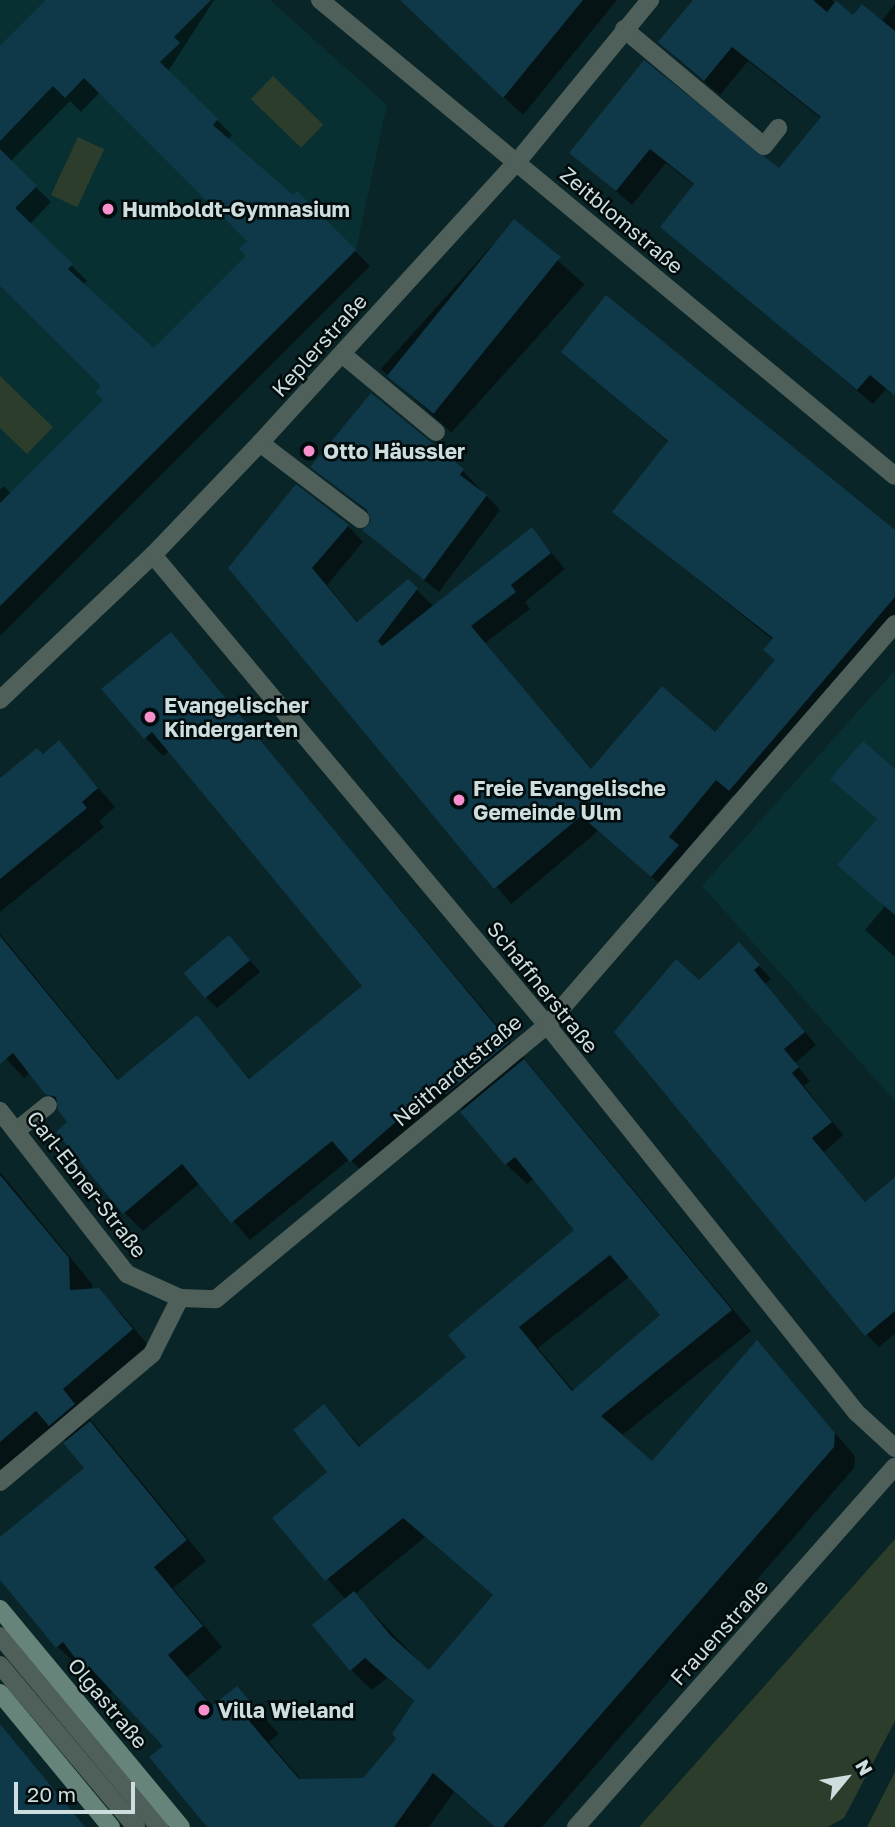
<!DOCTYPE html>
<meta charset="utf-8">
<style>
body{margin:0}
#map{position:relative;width:895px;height:1827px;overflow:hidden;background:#0a2527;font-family:"Golos Text",sans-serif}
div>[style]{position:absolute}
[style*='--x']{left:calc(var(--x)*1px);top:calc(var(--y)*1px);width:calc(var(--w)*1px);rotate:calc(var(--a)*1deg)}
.built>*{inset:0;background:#083032}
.green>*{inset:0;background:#2c3d2b;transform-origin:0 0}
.shadow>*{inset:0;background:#0007;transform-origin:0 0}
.building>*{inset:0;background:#0f3849;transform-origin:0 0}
.lane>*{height:18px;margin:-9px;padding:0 9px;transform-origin:9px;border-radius:9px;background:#4e6059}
.street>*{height:18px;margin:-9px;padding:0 9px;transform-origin:9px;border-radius:9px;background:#4e6059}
.secondary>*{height:18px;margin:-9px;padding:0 9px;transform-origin:9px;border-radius:9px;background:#67847a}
.dots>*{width:19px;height:19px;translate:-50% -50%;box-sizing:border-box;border:4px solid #030c0d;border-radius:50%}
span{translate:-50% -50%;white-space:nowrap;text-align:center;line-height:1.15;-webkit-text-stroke:5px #030c0d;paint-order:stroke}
.poi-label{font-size:21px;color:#cedddd;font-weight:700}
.left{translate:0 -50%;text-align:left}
.street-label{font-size:21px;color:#cedddd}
.north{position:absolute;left:811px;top:1743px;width:70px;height:70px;-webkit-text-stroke:5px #030c0d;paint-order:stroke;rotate:60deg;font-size:19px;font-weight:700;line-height:28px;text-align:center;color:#cedddd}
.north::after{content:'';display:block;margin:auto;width:24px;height:32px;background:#cedddd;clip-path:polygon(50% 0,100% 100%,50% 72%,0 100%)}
.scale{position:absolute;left:14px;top:1782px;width:121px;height:32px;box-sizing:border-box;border:4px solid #cedddd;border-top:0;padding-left:9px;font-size:21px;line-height:24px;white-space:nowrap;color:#cedddd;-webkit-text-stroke:5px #030c0d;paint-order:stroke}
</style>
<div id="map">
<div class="built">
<i style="clip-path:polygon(0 0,270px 0,387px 105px,356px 250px,0 606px)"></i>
<i style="clip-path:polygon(895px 670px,895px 1101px,702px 886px)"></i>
</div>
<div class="green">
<i style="left:273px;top:76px;width:70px;height:32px;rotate:44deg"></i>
<i style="left:78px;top:137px;width:29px;height:64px;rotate:25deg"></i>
<i style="clip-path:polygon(0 376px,53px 427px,27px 454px,0 428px)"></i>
<i style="clip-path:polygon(895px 1539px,895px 1721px,844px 1818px,828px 1827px,639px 1827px)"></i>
<i style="clip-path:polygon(895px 1772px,895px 1827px,867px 1827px)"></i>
</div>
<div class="shadow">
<i style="clip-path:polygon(evenodd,48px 0,214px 0,160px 84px,187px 90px,232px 135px,228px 140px,293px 198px,297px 193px,370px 266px,0 636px,0 490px,4px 486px,11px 494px,105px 400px,104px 386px,0 283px,0 49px,48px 0,100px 92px,249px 241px,248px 256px,154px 351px,83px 285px,87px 281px,30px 224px,51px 202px,10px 162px,70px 101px,81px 112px,100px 92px)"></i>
<i style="clip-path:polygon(402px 0,617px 0,523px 115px)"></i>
<i style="clip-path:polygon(695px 0,832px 0,853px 17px,881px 22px,895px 4px,895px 396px,886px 389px,873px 404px,662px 227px,695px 186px,666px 163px,632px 205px,571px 152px,644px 63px,779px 171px,822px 119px,748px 61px,720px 95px,676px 58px,660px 42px)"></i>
<i style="left:514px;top:221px;width:95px;height:199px;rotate:42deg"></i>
<i style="clip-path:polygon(564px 352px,895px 532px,895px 630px,746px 806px,733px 795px,684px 853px,693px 862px,668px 891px,598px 831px,511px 904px,231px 568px,348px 526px,363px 542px,327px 585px,359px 623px,408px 581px,434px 607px,532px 530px,565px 569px,525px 602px,530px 609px,485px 643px,592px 770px,715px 734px,776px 661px,773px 640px,614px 512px,669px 443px)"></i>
<i style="clip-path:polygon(371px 395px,463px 471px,500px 510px,439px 592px,378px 543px,365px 530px,373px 522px,371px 514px,312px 467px)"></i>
<i style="clip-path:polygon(evenodd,171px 634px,751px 1331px,621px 1436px,652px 1463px,757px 1343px,855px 1456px,854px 1468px,542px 1827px,495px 1827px,454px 1792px,429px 1827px,209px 1827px,165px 1747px,114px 1691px,109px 1695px,57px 1646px,0 1577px,0 1539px,86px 1468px,61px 1435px,0 1487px,0 1172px,92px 1284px,93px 1290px,98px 1290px,123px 1315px,156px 1355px,86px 1414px,206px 1561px,173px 1588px,222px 1647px,187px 1677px,214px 1707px,237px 1688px,279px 1734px,269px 1742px,302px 1781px,364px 1780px,398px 1738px,415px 1702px,387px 1678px,372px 1690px,351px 1670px,346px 1600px,275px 1518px,330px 1473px,324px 1406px,361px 1447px,468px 1357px,576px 1230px,534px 1178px,527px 1184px,506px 1164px,457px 1103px,369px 1179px,350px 1159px,250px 1240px,200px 1183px,143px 1231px,124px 1212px,59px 1106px,31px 1072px,24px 1078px,0 1052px,0 934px,120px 1081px,197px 1018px,251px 1080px,365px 986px,169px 751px,163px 756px,145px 737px,171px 634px,630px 1276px,663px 1315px,574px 1391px,538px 1348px,630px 1276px,171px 634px,425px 1537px,494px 1596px,429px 1672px,355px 1594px,425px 1537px)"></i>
<i style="clip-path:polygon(59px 743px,115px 807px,99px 821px,104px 827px,0 912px,0 781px)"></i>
<i style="clip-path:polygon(895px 772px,895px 957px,865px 930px,885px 906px,878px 820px,832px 779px)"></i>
<i style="clip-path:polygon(241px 949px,260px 972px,217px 1008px,206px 997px)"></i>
<i style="clip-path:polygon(751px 957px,771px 979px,765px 984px,816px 1045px,795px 1063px,810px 1081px,804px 1086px,843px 1135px,824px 1152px,866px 1203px,895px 1179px,895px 1334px,879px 1347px,866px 1334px,699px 982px)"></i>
</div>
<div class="building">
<i style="clip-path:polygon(46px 0,211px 0,174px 37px,180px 43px,160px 62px,218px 119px,213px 125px,293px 195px,297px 191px,356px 250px,0 606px,0 503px,103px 400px,95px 392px,101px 386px,0 286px,0 149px,37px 186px,15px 208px,73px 264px,68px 269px,154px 348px,246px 256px,239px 249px,247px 241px,84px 78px,65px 98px,53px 86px,0 141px,0 46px)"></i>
<i style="clip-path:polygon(400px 0,583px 0,503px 98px)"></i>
<i style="clip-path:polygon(693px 0,813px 0,827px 12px,836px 1px,853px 15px,862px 4px,895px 31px,895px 396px,870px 375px,857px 390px,660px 227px,694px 184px,650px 149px,616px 191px,569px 153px,644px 60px,779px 168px,821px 117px,732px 47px,704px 81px,658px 42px)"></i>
<i style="left:514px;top:219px;width:60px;height:202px;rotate:39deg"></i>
<i style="clip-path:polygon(606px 295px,895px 530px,895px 597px,729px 791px,716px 780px,669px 837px,679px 845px,651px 877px,581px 816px,494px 889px,228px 568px,296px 484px,349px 525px,312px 568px,357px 622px,408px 579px,418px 588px,378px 641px,382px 646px,532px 527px,551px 553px,511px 585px,516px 592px,471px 626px,591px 769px,662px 686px,715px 732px,775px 660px,763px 650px,773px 638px,612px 512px,668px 441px,561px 352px)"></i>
<i style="clip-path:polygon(371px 393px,464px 469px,460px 475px,487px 495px,424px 580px,362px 530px,371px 521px,367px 510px,310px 467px)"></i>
<i style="clip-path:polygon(171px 632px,509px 1042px,446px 1094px,438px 1085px,350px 1162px,332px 1141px,231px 1223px,182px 1164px,123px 1214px,56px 1132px,67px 1122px,58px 1110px,56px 1097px,45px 1094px,13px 1053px,0 1064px,0 936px,118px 1080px,197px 1015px,249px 1079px,362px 986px,152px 732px,144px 739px,101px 689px)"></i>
<i style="clip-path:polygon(59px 740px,98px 788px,82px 802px,87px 808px,0 879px,0 778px,37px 748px,43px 754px)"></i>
<i style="clip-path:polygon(863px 741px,895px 769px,895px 915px,837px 865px,877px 819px,830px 779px)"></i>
<i style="left:229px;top:935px;width:33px;height:59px;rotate:50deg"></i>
<i style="clip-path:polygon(739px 942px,760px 965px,754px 970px,805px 1032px,784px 1049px,799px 1067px,792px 1073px,832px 1122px,812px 1138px,865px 1202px,895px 1177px,895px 1311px,865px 1336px,614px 1032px,676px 959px,699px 980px)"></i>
<i style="clip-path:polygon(evenodd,524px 1059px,732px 1310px,601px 1416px,652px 1461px,757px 1340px,835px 1433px,834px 1447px,503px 1827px,495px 1827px,433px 1773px,394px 1827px,207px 1827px,149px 1757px,163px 1746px,93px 1671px,88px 1675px,63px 1642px,56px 1648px,0 1580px,0 1537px,84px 1468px,63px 1443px,90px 1421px,187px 1540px,154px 1567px,203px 1626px,168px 1655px,212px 1706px,237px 1686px,260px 1713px,249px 1721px,299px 1779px,363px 1778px,396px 1739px,392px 1734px,414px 1701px,365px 1658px,350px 1671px,312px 1625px,354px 1591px,391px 1636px,429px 1670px,493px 1595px,403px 1518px,325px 1581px,272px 1518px,327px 1472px,293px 1430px,324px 1404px,359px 1447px,466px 1357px,448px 1335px,574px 1230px,515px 1157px,505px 1165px,460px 1112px,524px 1059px,610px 1255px,660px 1315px,572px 1391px,519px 1327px,610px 1255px)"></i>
<i style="clip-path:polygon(0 1175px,69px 1258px,70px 1290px,99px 1288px,133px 1329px,63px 1389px,75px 1404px,49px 1426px,36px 1411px,0 1442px)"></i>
<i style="clip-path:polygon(0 1724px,32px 1763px,85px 1827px,0 1827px)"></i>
</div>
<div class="lane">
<i style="--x:624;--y:29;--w:182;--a:39.9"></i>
<i style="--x:764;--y:146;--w:23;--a:-52"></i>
<i style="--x:342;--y:354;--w:122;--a:39.7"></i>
<i style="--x:260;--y:443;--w:126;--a:37.2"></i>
<i style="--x:16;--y:1131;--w:41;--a:-39.1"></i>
<i style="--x:0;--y:1636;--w:249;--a:50.2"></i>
<i style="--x:0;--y:1665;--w:212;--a:50"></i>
</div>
<div class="street">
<i style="--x:320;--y:0;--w:746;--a:39.62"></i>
<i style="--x:153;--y:555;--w:613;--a:50.03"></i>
<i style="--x:547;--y:1025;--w:497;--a:51.4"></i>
<i style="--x:857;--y:1413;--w:52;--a:42.6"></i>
<i style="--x:0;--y:700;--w:211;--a:-43.5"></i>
<i style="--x:153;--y:555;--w:155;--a:-46.3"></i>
<i style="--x:260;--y:443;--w:381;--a:-47.6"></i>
<i style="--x:517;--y:162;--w:210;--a:-50.6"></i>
<i style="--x:0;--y:1111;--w:207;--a:52.1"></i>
<i style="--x:127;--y:1274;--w:58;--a:24.4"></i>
<i style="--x:180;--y:1298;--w:36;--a:2"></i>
<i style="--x:216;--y:1299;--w:430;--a:-39.6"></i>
<i style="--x:547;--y:1025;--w:531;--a:-49.05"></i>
<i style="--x:0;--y:1482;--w:199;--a:-40.1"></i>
<i style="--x:152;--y:1354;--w:63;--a:-63.4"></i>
<i style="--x:576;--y:1827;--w:481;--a:-48.5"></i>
</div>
<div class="secondary">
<i style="--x:0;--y:1609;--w:283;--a:50.3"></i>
<i style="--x:0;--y:1693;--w:174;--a:50.4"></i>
</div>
<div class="dots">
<i style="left:108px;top:209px;background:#f790cd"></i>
<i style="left:309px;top:451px;background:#f790cd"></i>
<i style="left:150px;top:717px;background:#f790cd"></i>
<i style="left:459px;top:800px;background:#f790cd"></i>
<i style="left:204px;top:1710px;background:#f790cd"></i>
</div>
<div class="poi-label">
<span class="left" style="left:122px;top:209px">Humboldt-Gymnasium</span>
<span class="left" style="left:323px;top:451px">Otto Häussler</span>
<span class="left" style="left:164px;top:717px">Evangelischer<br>Kindergarten</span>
<span class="left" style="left:473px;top:800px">Freie Evangelische<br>Gemeinde Ulm</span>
<span class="left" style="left:218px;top:1710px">Villa Wieland</span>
</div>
<div class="street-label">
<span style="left:622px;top:220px;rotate:40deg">Zeitblomstraße</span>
<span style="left:319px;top:345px;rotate:-48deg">Keplerstraße</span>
<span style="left:543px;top:987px;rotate:51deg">Schaffnerstraße</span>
<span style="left:457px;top:1070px;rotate:-40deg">Neithardtstraße</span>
<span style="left:87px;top:1184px;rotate:52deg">Carl-Ebner-Straße</span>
<span style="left:719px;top:1632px;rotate:-48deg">Frauenstraße</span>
<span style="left:108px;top:1703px;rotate:50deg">Olgastraße</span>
</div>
<div class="north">N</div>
<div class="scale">20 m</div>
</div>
